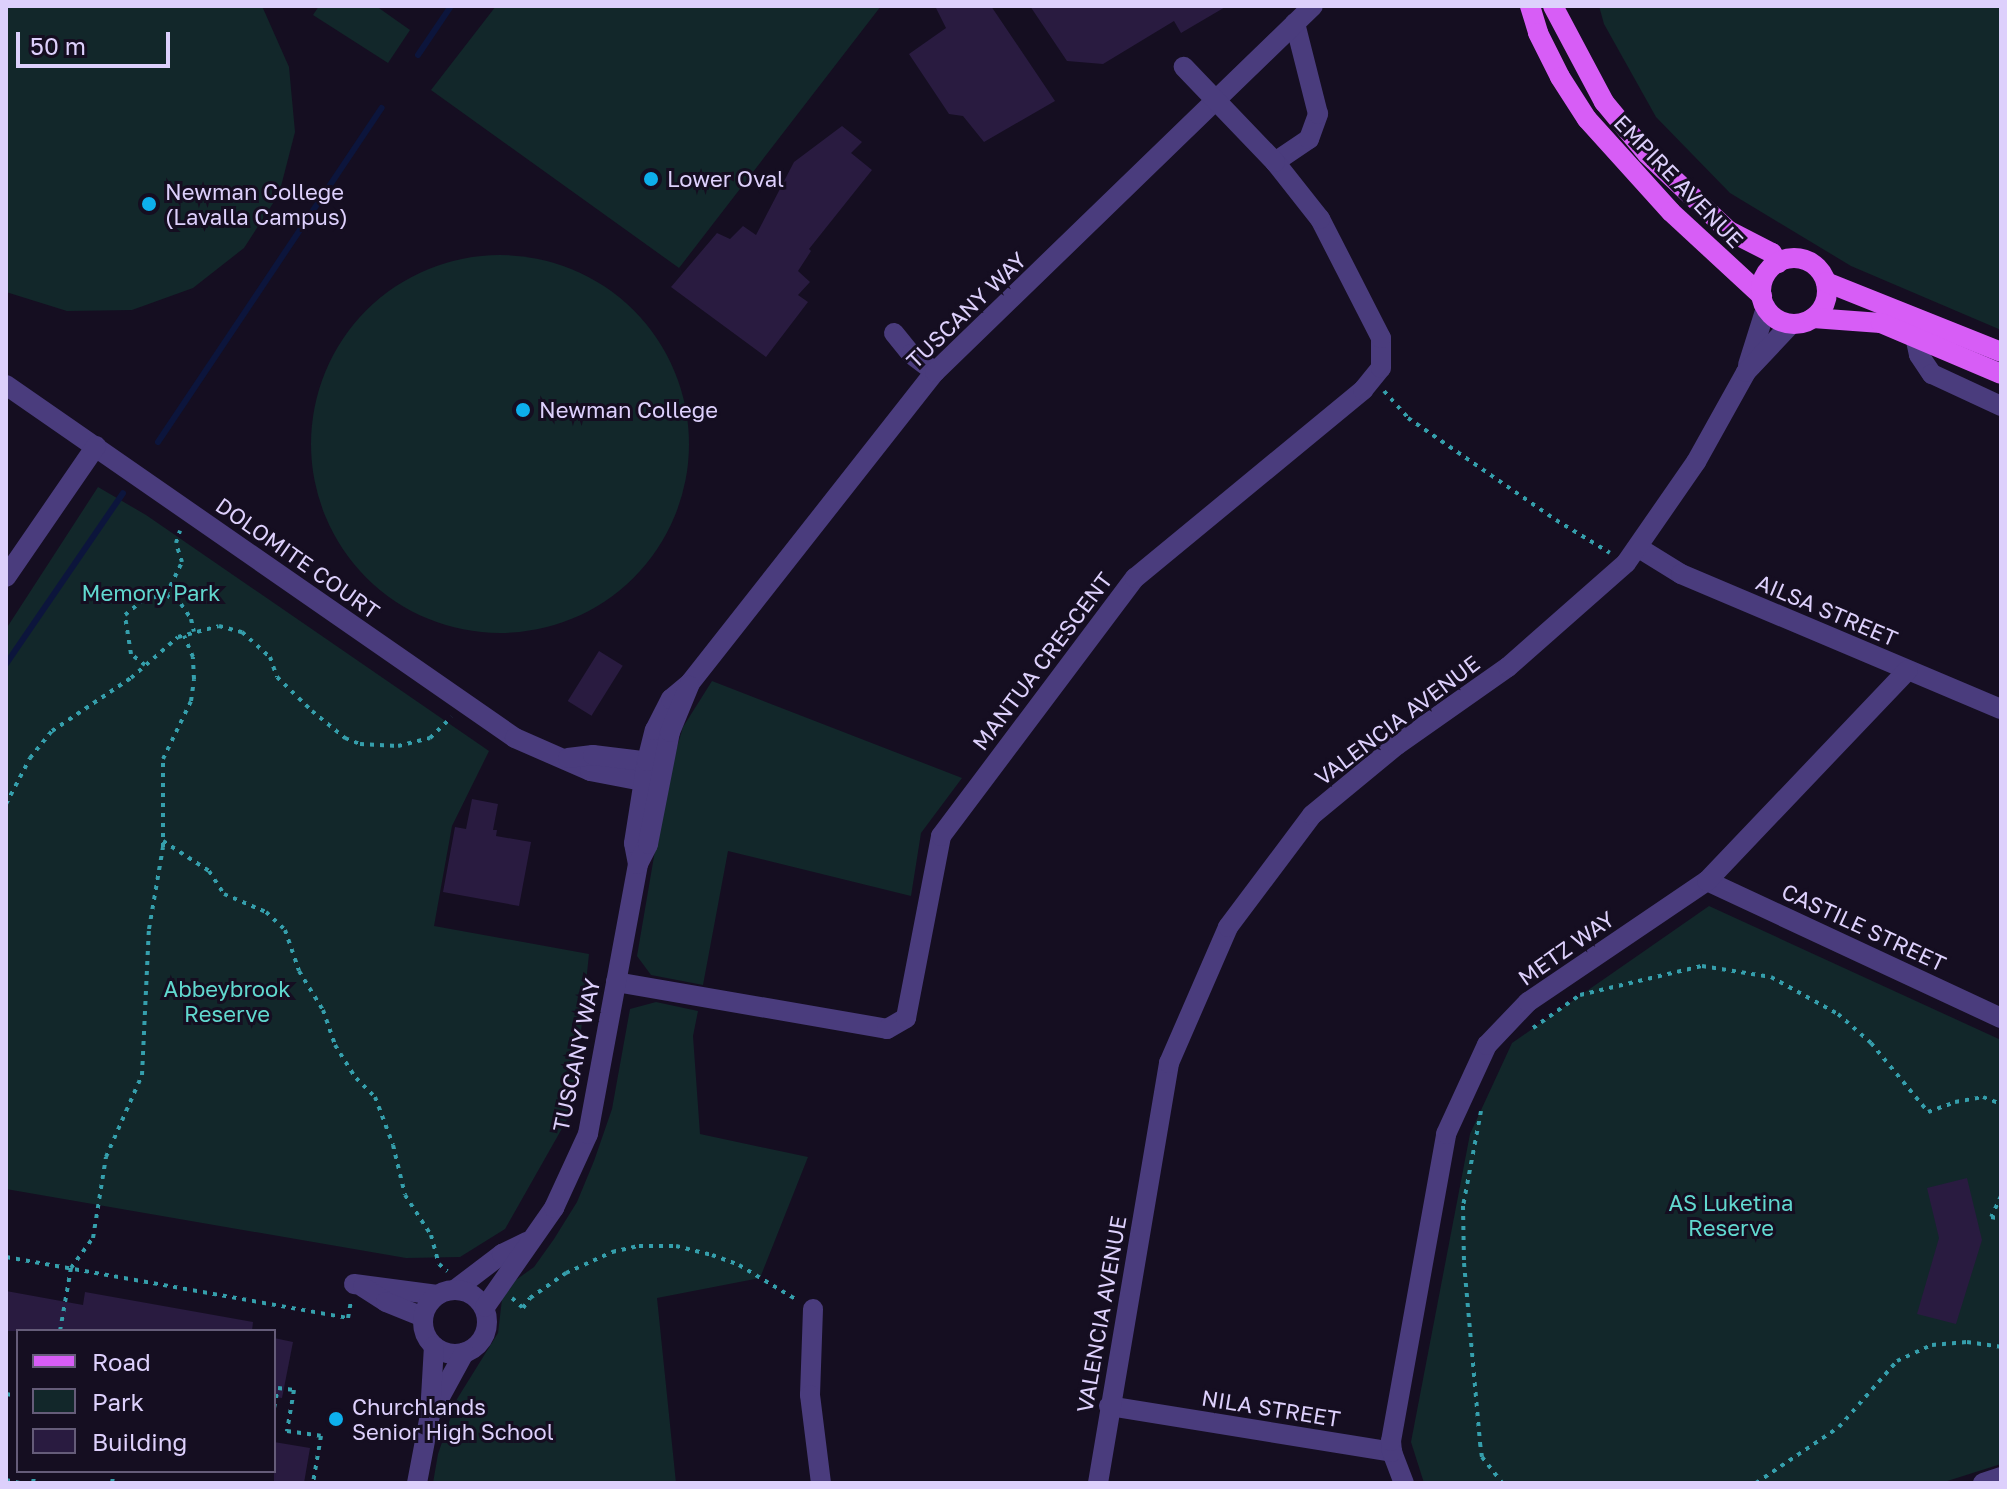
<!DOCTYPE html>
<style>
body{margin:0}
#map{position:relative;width:2007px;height:1489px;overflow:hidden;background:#150e21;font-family:"Golos Text",sans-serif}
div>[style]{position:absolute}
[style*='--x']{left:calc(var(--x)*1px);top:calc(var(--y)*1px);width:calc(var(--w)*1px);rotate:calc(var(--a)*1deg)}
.green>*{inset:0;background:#12272a}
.round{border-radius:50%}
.stream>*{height:6px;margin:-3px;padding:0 3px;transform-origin:3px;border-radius:3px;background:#0c153c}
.building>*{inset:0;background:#291b40;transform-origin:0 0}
.path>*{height:4px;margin-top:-2px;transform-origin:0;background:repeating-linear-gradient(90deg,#359fac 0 4px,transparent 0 10px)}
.minor>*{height:20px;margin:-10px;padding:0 10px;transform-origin:10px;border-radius:10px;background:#4a3c7d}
.minor>.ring{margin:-10px;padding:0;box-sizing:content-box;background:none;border:20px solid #4a3c7d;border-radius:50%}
.major>*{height:20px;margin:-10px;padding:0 10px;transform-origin:10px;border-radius:10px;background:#d75df6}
.major>.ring{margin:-10px;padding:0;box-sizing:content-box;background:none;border:20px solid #d75df6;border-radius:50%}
.dots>*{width:22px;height:22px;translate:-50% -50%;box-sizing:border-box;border:4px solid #150e21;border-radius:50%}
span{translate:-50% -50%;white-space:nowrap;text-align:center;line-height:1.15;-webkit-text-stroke:6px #150e21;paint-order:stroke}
.poi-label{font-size:22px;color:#ddd0fc}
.left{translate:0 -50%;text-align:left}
.street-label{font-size:22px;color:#ddd0fc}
.park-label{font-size:22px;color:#61d8cf}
.frame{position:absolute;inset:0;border:8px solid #ddd0fc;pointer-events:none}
.legend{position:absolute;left:16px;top:1329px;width:260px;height:144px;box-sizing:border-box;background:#150e21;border:2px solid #655c79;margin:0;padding:10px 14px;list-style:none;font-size:24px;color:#ddd0fc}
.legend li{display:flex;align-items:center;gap:16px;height:40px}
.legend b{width:40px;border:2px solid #655c79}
.scale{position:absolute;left:16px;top:32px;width:154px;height:36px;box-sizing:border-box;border:4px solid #ddd0fc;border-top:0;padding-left:10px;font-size:24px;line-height:28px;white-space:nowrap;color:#ddd0fc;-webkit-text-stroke:6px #150e21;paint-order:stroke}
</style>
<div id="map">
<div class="green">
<i style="clip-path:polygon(6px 6px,262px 6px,289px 67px,295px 132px,279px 194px,244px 248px,193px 288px,132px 310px,67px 311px,6px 292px)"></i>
<i style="clip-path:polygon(319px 6px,376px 6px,410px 30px,388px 63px,313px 15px)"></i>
<i style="clip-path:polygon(496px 6px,881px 6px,679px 268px,431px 90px)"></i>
<i style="clip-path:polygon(1599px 6px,2001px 6px,2001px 330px,1851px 266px,1730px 193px,1656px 117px,1604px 24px)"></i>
<i class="round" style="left:311px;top:255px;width:378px;height:378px"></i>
<i style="clip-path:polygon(98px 487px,146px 515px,489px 751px,452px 826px,434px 926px,589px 954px,573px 1109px,505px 1229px,460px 1257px,406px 1258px,6px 1189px,6px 629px)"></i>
<i style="clip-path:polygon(712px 681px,962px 778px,921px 833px,911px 896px,728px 851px,703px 985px,651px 975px,637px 956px,667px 780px,683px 727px)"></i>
<i style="clip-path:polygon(1709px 906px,2001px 1040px,2001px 1464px,1941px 1483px,1424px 1483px,1411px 1442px,1470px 1134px,1512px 1043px)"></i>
<i style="clip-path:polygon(656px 1002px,698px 1011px,693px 1036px,700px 1134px,808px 1157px,760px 1278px,657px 1298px,676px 1483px,433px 1483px,438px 1454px,457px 1399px,498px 1333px,502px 1299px,513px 1282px,534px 1267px,554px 1239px,577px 1202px,594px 1161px,612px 1109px,630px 1009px)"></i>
</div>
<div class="stream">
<i style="--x:418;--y:55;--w:59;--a:-56"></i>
<i style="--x:158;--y:442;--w:402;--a:-56.2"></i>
<i style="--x:6;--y:664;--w:207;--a:-55.6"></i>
</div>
<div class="building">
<i style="clip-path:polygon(935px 6px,991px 6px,1055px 101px,984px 142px,963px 116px,949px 114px,909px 54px,946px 28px)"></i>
<i style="clip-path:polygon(1030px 6px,1227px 6px,1181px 33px,1174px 21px,1103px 64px,1067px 61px)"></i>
<i style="clip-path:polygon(842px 126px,862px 142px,851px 153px,872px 170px,809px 249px,811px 251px,798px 271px,810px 282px,798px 295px,808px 302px,766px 357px,671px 287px,717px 233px,730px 239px,743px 226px,756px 235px,794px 162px)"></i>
<i style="left:599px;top:651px;width:28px;height:59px;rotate:32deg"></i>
<i style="clip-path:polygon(472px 799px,498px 804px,493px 830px,497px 830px,496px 836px,531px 842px,519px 906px,443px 892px,455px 827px,466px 829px)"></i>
<i style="clip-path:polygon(1967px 1178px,1982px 1240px,1956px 1324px,1917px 1314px,1939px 1238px,1927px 1188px)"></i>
<i style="clip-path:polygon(6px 1291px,83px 1305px,85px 1292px,253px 1322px,252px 1331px,6px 1331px)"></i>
<i style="clip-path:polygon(274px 1338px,293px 1342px,282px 1398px,274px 1397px)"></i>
<i style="clip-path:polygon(274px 1442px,310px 1448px,304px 1483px,274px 1483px)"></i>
</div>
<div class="path">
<i style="--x:1384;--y:391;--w:36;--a:48"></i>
<i style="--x:1408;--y:418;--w:180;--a:34.6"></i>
<i style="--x:1556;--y:520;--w:63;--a:31.4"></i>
<i style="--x:166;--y:595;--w:17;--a:31"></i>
<i style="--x:181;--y:604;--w:18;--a:56"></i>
<i style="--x:191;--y:619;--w:13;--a:77"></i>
<i style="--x:145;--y:665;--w:18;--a:-142"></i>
<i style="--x:131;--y:654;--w:39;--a:-99"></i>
<i style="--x:125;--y:615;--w:25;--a:-40"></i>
<i style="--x:144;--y:599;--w:22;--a:-10"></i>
<i style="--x:166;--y:595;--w:37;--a:-64"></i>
<i style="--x:182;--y:562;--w:20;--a:-108"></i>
<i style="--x:176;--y:543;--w:13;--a:-72"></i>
<i style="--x:6;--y:804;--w:52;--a:-62.4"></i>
<i style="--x:30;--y:758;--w:35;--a:-51"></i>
<i style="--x:52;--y:731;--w:95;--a:-33.9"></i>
<i style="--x:131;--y:678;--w:62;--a:-41.1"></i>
<i style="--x:178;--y:637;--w:42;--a:-15"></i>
<i style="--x:219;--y:626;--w:24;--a:15"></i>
<i style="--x:242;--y:632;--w:38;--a:42"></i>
<i style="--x:270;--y:657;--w:21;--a:71"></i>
<i style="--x:277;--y:677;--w:49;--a:44.2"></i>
<i style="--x:312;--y:711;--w:43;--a:39.3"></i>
<i style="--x:345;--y:738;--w:16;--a:22"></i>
<i style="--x:360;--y:744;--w:38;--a:3"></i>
<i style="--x:398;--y:746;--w:33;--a:-14"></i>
<i style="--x:430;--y:738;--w:30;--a:-44"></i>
<i style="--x:163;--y:841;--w:55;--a:33.1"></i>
<i style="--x:209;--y:871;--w:27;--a:57"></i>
<i style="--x:224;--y:894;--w:46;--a:23.2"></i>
<i style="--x:266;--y:912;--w:26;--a:43"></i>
<i style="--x:285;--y:930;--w:43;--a:71.1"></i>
<i style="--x:299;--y:971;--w:46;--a:58.4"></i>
<i style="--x:323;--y:1010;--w:37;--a:71"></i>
<i style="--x:335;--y:1045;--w:39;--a:58"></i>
<i style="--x:356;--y:1078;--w:27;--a:45"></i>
<i style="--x:375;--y:1097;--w:51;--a:69.4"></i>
<i style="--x:393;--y:1145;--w:51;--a:76.5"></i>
<i style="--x:405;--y:1195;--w:48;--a:57"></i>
<i style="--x:431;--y:1235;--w:30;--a:75"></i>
<i style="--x:439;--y:1264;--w:11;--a:41"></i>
<i style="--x:1533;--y:1028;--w:57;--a:-35.1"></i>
<i style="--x:1580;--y:995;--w:125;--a:-13.4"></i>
<i style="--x:1702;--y:966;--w:70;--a:9.1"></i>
<i style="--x:1771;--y:977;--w:77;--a:28.9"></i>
<i style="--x:1838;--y:1014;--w:44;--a:41.3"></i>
<i style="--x:1871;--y:1043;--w:89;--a:50.4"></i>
<i style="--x:1928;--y:1112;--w:29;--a:-20"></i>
<i style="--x:1955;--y:1102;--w:28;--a:-10"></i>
<i style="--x:1983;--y:1097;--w:19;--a:21"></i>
<i style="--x:1481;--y:1111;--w:97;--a:100.7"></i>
<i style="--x:1463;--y:1206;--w:57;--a:89"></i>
<i style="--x:1464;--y:1263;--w:181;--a:84.9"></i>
<i style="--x:1480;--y:1443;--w:14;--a:82"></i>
<i style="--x:1482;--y:1457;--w:33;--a:52"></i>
<i style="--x:2001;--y:1196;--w:23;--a:115"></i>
<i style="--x:1991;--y:1217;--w:10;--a:11"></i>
<i style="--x:6;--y:1257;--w:347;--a:10.1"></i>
<i style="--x:348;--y:1318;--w:17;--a:-80"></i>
<i style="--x:512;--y:1298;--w:15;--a:42"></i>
<i style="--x:523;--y:1308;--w:12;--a:-55"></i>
<i style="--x:530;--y:1298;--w:44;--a:-34.8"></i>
<i style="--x:566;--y:1273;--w:51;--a:-24.5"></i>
<i style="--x:612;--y:1252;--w:28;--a:-13"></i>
<i style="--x:639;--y:1246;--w:37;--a:0"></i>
<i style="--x:676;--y:1246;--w:37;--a:14"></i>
<i style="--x:712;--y:1255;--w:29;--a:20"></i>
<i style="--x:739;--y:1265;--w:68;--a:31.1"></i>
<i style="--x:60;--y:1331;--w:64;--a:-80.1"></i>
<i style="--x:71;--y:1268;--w:37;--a:-54"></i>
<i style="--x:93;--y:1238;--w:82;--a:-80.9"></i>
<i style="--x:106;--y:1157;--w:90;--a:-66.3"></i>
<i style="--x:142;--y:1075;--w:146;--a:-87.3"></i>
<i style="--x:149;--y:929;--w:83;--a:-80.3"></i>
<i style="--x:163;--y:847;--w:88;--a:-90"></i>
<i style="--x:163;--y:759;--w:64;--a:-64.2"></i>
<i style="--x:191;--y:701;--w:22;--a:-82"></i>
<i style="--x:194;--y:679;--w:22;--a:-93"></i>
<i style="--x:193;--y:657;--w:23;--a:-113"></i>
<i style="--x:6;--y:1394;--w:12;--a:9"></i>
<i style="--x:274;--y:1408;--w:20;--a:-79"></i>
<i style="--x:278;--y:1388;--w:16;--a:7"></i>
<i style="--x:294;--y:1390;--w:42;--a:99.7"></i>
<i style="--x:287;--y:1431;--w:34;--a:8"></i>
<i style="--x:321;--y:1436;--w:48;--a:99.7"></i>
<i style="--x:6;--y:1480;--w:14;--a:12"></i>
<i style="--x:33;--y:1483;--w:12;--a:-81"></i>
<i style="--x:112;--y:1483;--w:12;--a:-81"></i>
<i style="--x:1756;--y:1483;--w:100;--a:-34"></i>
<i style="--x:1839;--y:1427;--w:88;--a:-48.7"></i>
<i style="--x:1897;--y:1361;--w:38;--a:-25"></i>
<i style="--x:1932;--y:1345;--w:35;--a:-5"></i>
<i style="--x:1967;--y:1342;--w:34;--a:8"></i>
</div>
<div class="minor">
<i style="--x:1275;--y:162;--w:41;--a:-34.1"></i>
<i style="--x:1309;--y:139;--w:27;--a:-70"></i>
<i style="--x:1318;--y:114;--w:94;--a:-104.2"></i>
<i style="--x:894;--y:333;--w:27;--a:51"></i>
<i style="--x:911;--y:354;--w:30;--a:37"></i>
<i style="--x:1915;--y:336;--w:19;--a:78"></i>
<i style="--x:1919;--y:355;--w:23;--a:56"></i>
<i style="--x:1932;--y:374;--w:76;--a:24.9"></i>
<i style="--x:1748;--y:365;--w:60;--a:-72.5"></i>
<i style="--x:6;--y:385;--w:619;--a:34.74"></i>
<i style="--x:515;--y:738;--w:82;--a:23.7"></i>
<i style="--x:590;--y:771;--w:69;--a:10.8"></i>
<i style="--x:1639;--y:548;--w:49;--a:31.8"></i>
<i style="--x:1681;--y:574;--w:347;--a:22.9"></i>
<i style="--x:6;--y:577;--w:159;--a:-55.5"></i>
<i style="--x:568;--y:758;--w:25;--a:-7"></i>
<i style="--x:593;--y:755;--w:66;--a:6.9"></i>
<i style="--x:638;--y:864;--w:21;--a:-101"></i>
<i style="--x:634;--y:843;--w:83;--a:-81"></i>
<i style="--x:647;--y:761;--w:32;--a:-76"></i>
<i style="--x:655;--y:730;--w:35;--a:-63"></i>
<i style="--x:671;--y:699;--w:25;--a:-40"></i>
<i style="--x:690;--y:683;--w:396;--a:-51.8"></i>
<i style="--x:935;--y:372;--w:526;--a:-44.08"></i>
<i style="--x:1707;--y:881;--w:324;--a:25"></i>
<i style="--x:616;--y:982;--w:275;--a:9.8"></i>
<i style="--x:887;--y:1029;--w:22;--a:-30"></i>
<i style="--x:906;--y:1018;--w:185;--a:-79.1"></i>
<i style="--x:941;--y:836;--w:323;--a:-53.1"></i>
<i style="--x:1135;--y:578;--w:296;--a:-39.5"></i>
<i style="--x:1363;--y:390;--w:28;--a:-51"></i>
<i style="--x:1381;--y:368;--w:30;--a:-90"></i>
<i style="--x:1381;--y:338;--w:134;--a:-117.1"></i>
<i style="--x:1320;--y:219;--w:73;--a:-128.3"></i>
<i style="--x:1275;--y:162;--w:132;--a:-133.8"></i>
<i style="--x:354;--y:1284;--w:84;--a:7.5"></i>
<i style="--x:363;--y:1287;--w:27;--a:33"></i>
<i style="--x:386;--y:1302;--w:40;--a:22"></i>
<i style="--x:456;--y:1289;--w:58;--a:-37.3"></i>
<i style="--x:502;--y:1254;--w:28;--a:-26"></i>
<i class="ring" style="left:423px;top:1290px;width:44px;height:44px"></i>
<i style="--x:485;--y:1307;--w:121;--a:-55.1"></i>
<i style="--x:554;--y:1208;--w:81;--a:-65.3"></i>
<i style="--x:588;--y:1134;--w:275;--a:-79.5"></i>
<i style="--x:638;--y:864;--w:22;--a:-63"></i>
<i style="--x:648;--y:844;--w:114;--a:-78.9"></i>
<i style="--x:670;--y:732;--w:50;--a:-67.6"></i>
<i style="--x:813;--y:1309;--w:86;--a:92"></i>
<i style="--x:810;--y:1395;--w:89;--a:82.9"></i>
<i style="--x:1109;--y:1406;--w:287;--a:9.2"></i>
<i style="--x:1392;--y:1452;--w:33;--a:69"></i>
<i style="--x:434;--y:1408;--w:63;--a:-61.4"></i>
<i style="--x:1392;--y:1452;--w:11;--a:-95"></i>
<i style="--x:1391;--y:1441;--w:312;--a:-79.8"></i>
<i style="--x:1446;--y:1134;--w:98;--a:-65.3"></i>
<i style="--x:1487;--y:1045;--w:59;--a:-46.4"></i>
<i style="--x:1528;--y:1002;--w:216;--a:-34.1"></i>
<i style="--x:1707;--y:881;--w:291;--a:-46.4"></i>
<i style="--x:417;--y:1483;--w:69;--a:-79.2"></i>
<i style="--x:430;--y:1415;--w:69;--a:-86.7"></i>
<i style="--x:1098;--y:1483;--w:426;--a:-80.4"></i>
<i style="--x:1169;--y:1063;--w:148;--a:-66.5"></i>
<i style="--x:1228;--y:927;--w:140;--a:-53.1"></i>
<i style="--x:1312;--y:815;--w:110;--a:-39.5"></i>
<i style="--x:1397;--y:745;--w:136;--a:-35.1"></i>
<i style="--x:1508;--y:667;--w:157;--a:-41.4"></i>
<i style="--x:1626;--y:563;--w:123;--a:-55.3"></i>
<i style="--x:1696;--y:462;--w:103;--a:-60.9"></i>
<i style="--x:1746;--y:372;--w:66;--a:-46.8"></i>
<i style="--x:1983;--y:1483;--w:19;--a:-18"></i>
</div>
<div class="major">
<i style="--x:1530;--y:6;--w:28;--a:73"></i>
<i style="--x:1538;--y:33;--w:49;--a:63.4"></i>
<i style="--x:1560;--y:77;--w:50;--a:57.3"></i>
<i style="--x:1587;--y:119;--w:125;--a:47.9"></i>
<i style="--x:1671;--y:212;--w:124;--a:42.7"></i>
<i style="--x:1553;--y:6;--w:109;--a:62"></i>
<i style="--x:1604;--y:102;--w:67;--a:50.4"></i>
<i style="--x:1647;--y:154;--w:112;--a:43.2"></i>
<i style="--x:1729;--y:231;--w:48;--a:27.1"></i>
<i style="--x:1772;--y:253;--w:12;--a:59"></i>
<i class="ring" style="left:1761px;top:258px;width:46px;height:46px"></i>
<i style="--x:1826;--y:282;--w:188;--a:21.8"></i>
<i style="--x:1813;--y:318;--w:68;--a:4.2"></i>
<i style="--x:1881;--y:323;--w:130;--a:23"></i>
</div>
<div class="dots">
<i style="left:651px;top:179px;background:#0dafec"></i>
<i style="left:149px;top:204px;background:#0dafec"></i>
<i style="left:523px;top:410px;background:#0dafec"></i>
<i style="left:336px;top:1419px;background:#0dafec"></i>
</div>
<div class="poi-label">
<span class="left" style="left:667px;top:179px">Lower Oval</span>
<span class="left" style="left:165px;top:204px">Newman College<br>(Lavalla Campus)</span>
<span class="left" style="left:539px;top:410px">Newman College</span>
<span class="left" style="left:352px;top:1419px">Churchlands<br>Senior High School</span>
</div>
<div class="street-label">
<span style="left:1679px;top:181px;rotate:46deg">EMPIRE AVENUE</span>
<span style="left:966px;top:310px;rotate:-44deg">TUSCANY WAY</span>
<span style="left:298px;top:558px;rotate:35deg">DOLOMITE COURT</span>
<span style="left:1827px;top:610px;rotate:23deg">AILSA STREET</span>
<span style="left:1042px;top:661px;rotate:-53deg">MANTUA CRESCENT</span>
<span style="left:1397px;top:720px;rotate:-37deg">VALENCIA AVENUE</span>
<span style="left:1864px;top:927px;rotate:25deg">CASTILE STREET</span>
<span style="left:1566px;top:948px;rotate:-35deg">METZ WAY</span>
<span style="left:576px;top:1055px;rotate:-78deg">TUSCANY WAY</span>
<span style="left:1101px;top:1314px;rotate:-80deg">VALENCIA AVENUE</span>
<span style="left:1271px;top:1408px;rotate:9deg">NILA STREET</span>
</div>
<div class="park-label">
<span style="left:151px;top:593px">Memory Park</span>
<span style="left:227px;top:1001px">Abbeybrook<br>Reserve</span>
<span style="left:1731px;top:1215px">AS Luketina<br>Reserve</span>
</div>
<div class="frame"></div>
<ul class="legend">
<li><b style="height:10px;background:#d75df6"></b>Road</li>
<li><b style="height:22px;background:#12272a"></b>Park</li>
<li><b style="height:22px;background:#291b40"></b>Building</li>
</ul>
<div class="scale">50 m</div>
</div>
